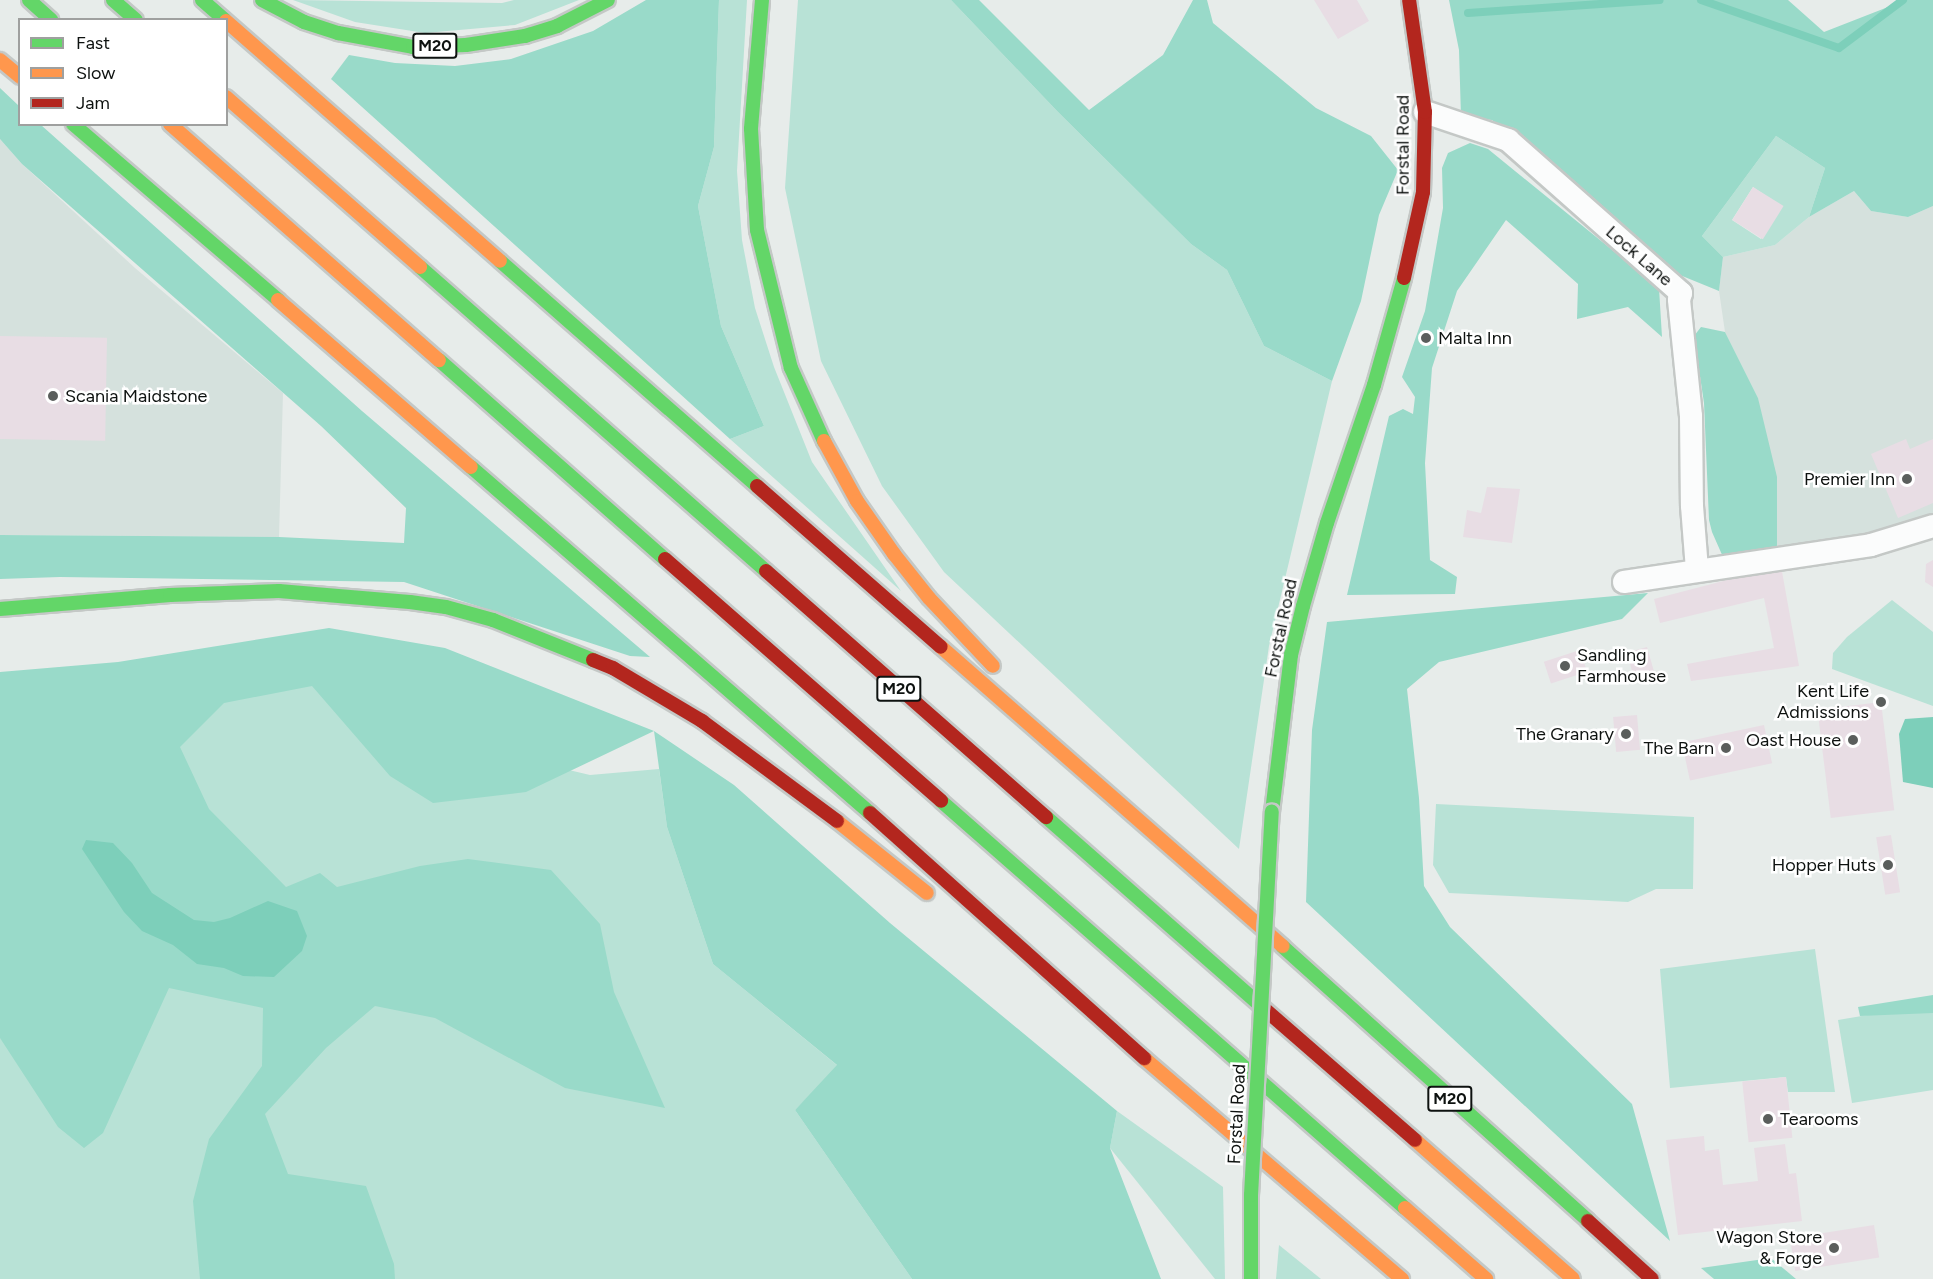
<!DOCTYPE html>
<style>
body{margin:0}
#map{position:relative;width:1933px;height:1279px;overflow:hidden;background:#e7ecea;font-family:Figtree,sans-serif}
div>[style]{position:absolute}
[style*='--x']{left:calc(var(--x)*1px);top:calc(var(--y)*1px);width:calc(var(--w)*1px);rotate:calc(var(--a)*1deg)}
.built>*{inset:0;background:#d5e1dd}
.green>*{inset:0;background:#b8e2d6}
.forest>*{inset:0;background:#99dac9}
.water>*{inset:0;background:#7dcfba}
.stream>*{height:8px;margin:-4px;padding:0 4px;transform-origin:4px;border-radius:4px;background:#7dcfba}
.building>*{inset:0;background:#e8dde4;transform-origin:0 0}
.roads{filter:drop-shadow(2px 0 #c4c8c6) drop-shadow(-2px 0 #c4c8c6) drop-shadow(0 2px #c4c8c6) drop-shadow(0 -2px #c4c8c6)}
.street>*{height:22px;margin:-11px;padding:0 11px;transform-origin:11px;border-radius:11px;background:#fbfcfc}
.fast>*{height:14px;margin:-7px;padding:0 7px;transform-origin:7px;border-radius:7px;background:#63d668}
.slow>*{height:14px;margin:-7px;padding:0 7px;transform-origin:7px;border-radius:7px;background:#ff974d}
.jam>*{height:14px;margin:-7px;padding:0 7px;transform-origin:7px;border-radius:7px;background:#b3261e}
.bridges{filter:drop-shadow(2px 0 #c4c8c6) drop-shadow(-2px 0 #c4c8c6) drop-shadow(0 2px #c4c8c6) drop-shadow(0 -2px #c4c8c6)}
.fast-bridge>*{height:14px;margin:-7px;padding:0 7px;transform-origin:7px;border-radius:7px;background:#63d668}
.dots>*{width:16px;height:16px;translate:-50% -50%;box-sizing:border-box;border:3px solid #fff;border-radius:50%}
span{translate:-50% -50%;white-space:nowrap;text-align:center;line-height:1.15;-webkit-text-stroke:5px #fff;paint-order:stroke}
.shield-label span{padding:2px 4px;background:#fff;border:2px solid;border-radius:4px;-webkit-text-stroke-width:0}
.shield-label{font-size:16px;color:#0e1210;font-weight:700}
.street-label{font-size:18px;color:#0e1210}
.poi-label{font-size:18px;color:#0e1210}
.left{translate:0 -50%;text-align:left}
.right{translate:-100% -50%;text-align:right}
.legend{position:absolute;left:18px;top:18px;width:210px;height:108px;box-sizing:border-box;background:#fff;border:2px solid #9fa09f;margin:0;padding:8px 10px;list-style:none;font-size:18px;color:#0e1210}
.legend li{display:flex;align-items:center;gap:12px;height:30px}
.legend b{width:30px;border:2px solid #9fa09f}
</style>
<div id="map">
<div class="built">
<i style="clip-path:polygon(0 139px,22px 164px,135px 268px,283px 393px,279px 537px,0 535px)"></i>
<i style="clip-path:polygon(1854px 191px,1871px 211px,1908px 217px,1933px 206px,1933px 520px,1777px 552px,1758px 398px,1725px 332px,1719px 291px,1723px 257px,1775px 245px,1809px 217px)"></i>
</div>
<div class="green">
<i style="clip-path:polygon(293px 0,502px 3px,514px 0,579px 0,515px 25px,425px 33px,355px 22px)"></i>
<i style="clip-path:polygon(719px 0,747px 0,737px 171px,742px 240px,755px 308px,774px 367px,812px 462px,901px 591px,730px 439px,764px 426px,721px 326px,698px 206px,714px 147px)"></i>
<i style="clip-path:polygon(798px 0,951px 0,1058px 112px,1191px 244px,1227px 270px,1264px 346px,1332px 381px,1269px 646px,1239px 849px,944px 572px,882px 486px,821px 361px,785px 188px)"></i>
<i style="clip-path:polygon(evenodd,1776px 136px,1825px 168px,1809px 217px,1775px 245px,1723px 257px,1702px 236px,1776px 136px,1753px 187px,1782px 207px,1761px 239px,1732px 220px,1753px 187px)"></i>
<i style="clip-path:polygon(1892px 600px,1933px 632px,1933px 706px,1832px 669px,1833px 653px,1847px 637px)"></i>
<i style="clip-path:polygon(340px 660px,535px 762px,590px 775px,659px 769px,667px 827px,713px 964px,838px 1066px,795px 1110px,912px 1279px,0 1279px,0 728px)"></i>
<i style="clip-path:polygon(1436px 804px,1694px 817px,1693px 889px,1656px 889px,1628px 902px,1449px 893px,1433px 865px)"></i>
<i style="clip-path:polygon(1815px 949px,1835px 1092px,1788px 1092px,1786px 1077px,1670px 1088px,1660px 969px)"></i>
<i style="clip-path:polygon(1933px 1004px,1933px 1090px,1852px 1103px,1838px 1020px)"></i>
<i style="clip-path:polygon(1117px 1111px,1223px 1187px,1225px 1279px,1215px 1279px,1110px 1148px)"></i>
<i style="clip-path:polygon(1279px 1245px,1321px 1279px,1276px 1279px)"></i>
</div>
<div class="forest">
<i style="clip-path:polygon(646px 0,719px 0,714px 147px,698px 206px,721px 326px,764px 426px,730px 439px,331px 79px,349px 55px,395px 63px,455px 66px,511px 59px,593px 31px)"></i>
<i style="clip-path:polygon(951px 0,979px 0,1089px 110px,1163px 55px,1193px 0,1207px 0,1213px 23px,1316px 108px,1371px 136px,1398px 170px,1379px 215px,1361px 301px,1332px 381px,1264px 346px,1227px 270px,1191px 244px,1058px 112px)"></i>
<i style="clip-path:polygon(1449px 0,1788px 0,1824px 32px,1906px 0,1933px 0,1933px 206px,1908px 217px,1871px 211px,1854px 191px,1809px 217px,1825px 168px,1776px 136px,1702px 236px,1723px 257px,1719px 291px,1670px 271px,1492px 120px,1461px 117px,1459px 50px)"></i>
<i style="clip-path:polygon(0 88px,19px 106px,20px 124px,41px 125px,362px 411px,650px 657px,630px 656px,404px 582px,60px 577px,0 579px,0 535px,279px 537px,404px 543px,406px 508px,321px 426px,22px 164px,0 139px)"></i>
<i style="clip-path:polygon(1470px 143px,1488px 149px,1659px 288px,1662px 337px,1628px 307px,1577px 319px,1578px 284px,1506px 220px,1457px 291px,1432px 368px,1425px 463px,1430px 560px,1457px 577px,1455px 594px,1347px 595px,1389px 416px,1403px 409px,1413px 414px,1415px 397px,1402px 377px,1425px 311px,1443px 208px,1442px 168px,1448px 153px)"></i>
<i style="clip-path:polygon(1701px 327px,1725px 332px,1758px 398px,1777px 477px,1777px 552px,1723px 557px,1712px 532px,1709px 520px,1704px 403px,1694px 336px)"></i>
<i style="clip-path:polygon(1648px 593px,1622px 619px,1439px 662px,1407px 689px,1419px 798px,1424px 886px,1450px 927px,1632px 1104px,1670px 1241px,1306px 902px,1312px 730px,1327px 622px)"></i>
<i style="clip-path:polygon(329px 628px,445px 648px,654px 731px,734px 785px,890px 923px,1117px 1111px,1110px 1148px,1161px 1279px,912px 1279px,795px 1110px,837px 1065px,713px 964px,667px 827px,654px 731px,526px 792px,433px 803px,390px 776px,312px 686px,224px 703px,180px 747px,209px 809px,286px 887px,320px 873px,337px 887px,420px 866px,468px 859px,551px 870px,600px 924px,614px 992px,665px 1108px,565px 1088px,435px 1018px,375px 1006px,326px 1048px,265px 1114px,288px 1174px,366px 1186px,394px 1264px,395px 1279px,200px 1279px,193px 1201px,209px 1139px,262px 1066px,263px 1008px,169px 988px,103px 1133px,84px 1148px,58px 1127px,0 1038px,0 672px,118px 662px)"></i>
<i style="clip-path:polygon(1933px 995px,1933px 1013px,1860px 1016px,1858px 1007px)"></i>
<i style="clip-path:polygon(1771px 1258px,1796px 1279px,1714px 1279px,1701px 1268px)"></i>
</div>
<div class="water">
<i style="clip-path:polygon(1933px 717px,1933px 788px,1903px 782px,1899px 734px,1905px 719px)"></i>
<i style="clip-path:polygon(86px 840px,113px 843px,132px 863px,152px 893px,194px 920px,214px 922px,230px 918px,268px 901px,297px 911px,307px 936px,302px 951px,274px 977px,243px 976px,224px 968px,197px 964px,173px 945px,142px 931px,124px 912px,82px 849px)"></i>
</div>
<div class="stream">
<i style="--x:1701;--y:0;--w:146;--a:19.2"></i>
<i style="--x:1839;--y:48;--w:80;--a:-36.9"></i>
<i style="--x:1468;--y:13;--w:192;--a:-3.9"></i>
</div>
<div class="building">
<i style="clip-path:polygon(1314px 0,1357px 0,1369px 21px,1338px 39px)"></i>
<i style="left:1753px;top:187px;width:36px;height:39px;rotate:32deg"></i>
<i style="left:0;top:336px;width:107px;height:103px;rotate:1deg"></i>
<i style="clip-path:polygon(1906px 439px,1910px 449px,1933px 439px,1933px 503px,1898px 518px,1871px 454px)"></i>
<i style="clip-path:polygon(1487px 487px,1520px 489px,1512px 543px,1463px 537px,1467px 510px,1481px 513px)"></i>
<i style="clip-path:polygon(1933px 560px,1933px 587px,1925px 582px,1926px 564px)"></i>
<i style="clip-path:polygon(1781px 566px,1799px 666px,1691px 681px,1687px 664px,1774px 648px,1764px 598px,1660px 623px,1654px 599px)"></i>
<i style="left:1647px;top:647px;width:26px;height:21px;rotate:74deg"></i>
<i style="left:1580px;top:650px;width:23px;height:38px;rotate:72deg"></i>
<i style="left:1881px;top:702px;width:109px;height:64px;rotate:83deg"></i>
<i style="left:1637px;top:715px;width:35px;height:24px;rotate:85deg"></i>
<i style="left:1764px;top:725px;width:39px;height:84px;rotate:78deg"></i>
<i style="left:1891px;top:835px;width:58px;height:15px;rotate:81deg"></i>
<i style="left:1786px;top:1077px;width:61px;height:44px;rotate:84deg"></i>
<i style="clip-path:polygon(1704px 1136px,1705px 1151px,1719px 1149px,1723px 1185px,1758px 1181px,1754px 1148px,1785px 1144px,1789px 1174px,1796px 1173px,1802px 1221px,1678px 1235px,1666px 1140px)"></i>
<i style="left:1874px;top:1225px;width:33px;height:85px;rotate:81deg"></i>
</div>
<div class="roads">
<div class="street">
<i style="--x:1425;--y:112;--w:88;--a:18.6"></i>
<i style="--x:1508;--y:140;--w:231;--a:41.5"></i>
<i style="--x:1681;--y:293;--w:7;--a:106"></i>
<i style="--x:1679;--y:300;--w:117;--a:84.1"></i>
<i style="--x:1691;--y:416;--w:90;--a:89.4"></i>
<i style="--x:1692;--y:506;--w:64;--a:85.5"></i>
<i style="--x:1624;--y:582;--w:250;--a:-8.5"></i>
<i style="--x:1871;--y:545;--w:65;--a:-17"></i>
</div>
<div class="fast">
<i style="--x:29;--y:0;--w:30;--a:42"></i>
<i style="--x:113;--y:0;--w:30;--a:41"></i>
<i style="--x:202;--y:0;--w:30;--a:41"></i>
<i style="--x:262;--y:0;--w:47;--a:27.6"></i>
<i style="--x:304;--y:22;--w:36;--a:18"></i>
<i style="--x:338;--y:33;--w:76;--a:10.6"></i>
<i style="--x:413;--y:47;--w:53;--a:-2.2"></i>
<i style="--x:466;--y:45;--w:60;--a:-8.7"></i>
<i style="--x:525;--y:36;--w:34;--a:-17"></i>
<i style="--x:557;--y:26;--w:57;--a:-27"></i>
<i style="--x:762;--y:0;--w:129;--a:94.9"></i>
<i style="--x:751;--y:129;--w:101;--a:86.6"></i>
<i style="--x:757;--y:230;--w:142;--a:76.2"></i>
<i style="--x:791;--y:368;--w:80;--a:65.7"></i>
<i style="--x:73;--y:124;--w:270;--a:40.6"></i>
<i style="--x:500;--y:261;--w:342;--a:41.2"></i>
<i style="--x:420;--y:267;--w:461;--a:41.3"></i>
<i style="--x:439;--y:360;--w:301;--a:41.4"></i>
<i style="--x:471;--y:467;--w:528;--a:40.93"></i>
<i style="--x:0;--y:609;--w:171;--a:-4.7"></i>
<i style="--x:170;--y:595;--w:109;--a:-2.1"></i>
<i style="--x:279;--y:591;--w:131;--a:4.8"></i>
<i style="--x:410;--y:602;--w:36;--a:8"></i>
<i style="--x:446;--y:607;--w:49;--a:15.5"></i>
<i style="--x:493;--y:620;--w:108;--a:21.8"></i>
<i style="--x:941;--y:801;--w:617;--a:41.26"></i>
<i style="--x:1272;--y:812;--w:158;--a:-83.1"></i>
<i style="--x:1291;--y:655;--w:50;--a:-76.2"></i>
<i style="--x:1303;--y:606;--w:86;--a:-73.9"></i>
<i style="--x:1327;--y:523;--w:146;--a:-71.2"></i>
<i style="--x:1374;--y:385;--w:111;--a:-74.3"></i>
<i style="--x:1046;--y:817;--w:286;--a:41.3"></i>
<i style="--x:1282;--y:946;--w:411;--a:41.9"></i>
</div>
<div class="slow">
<i style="--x:226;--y:21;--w:364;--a:41.2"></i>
<i style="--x:0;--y:60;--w:26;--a:40"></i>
<i style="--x:226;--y:97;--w:258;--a:41.2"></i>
<i style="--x:170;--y:124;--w:358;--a:41.3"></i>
<i style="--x:278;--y:300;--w:255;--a:40.9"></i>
<i style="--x:824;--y:441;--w:68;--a:61.2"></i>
<i style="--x:857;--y:501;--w:65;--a:55.1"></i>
<i style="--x:894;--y:554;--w:56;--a:51.5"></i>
<i style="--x:929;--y:598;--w:93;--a:46.7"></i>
<i style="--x:941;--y:647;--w:454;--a:41.2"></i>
<i style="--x:837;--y:821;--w:115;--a:38.7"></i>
<i style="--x:1144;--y:1058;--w:340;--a:40.6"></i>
<i style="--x:1415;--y:1140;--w:210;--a:41.3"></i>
<i style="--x:1405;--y:1208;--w:108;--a:41.2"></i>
</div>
<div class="jam">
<i style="--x:1404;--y:278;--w:88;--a:-77.5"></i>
<i style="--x:1423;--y:192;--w:80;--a:-88.6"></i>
<i style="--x:1425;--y:112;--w:113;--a:-98.1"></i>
<i style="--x:757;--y:486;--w:244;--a:41.2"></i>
<i style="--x:665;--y:559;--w:367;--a:41.2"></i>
<i style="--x:766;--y:571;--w:373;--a:41.3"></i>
<i style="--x:593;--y:660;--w:22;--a:22"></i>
<i style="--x:613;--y:668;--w:104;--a:30.8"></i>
<i style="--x:702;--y:721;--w:168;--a:36.5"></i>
<i style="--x:870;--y:813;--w:368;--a:41.8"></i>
<i style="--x:1261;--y:1006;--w:204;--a:41"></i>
<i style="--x:1588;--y:1221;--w:86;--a:42.2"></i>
</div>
</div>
<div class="bridges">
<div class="fast-bridge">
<i style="--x:1251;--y:1279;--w:84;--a:-90"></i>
<i style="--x:1251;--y:1195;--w:384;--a:-86.9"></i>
</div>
</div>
<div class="dots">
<i style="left:1426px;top:338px;background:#5a5e5c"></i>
<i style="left:53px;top:396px;background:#5a5e5c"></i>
<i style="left:1907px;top:479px;background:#5a5e5c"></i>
<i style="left:1565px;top:666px;background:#5a5e5c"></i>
<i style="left:1881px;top:702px;background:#5a5e5c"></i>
<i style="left:1626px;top:734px;background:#5a5e5c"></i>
<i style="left:1853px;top:740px;background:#5a5e5c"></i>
<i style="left:1726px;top:748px;background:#5a5e5c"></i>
<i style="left:1888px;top:865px;background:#5a5e5c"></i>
<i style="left:1768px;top:1119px;background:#5a5e5c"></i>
<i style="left:1834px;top:1248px;background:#5a5e5c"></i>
</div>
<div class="shield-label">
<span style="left:435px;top:46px">M20</span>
<span style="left:899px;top:689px">M20</span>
<span style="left:1450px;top:1099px">M20</span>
</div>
<div class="street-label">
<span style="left:1403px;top:145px;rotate:-90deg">Forstal Road</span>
<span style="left:1639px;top:256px;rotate:41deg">Lock Lane</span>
<span style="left:1281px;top:628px;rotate:-78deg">Forstal Road</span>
<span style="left:1237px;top:1114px;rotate:-87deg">Forstal Road</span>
</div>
<div class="poi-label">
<span class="left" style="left:1438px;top:338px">Malta Inn</span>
<span class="left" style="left:65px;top:396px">Scania Maidstone</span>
<span class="right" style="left:1895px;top:479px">Premier Inn</span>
<span class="left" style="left:1577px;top:666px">Sandling<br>Farmhouse</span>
<span class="right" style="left:1869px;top:702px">Kent Life<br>Admissions</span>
<span class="right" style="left:1614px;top:734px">The Granary</span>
<span class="right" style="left:1841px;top:740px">Oast House</span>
<span class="right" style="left:1714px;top:748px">The Barn</span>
<span class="right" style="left:1876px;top:865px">Hopper Huts</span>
<span class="left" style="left:1780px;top:1119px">Tearooms</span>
<span class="right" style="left:1822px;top:1248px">Wagon Store<br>&amp; Forge</span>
</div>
<ul class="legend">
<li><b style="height:8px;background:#63d668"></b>Fast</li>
<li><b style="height:8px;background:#ff974d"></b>Slow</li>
<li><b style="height:8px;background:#b3261e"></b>Jam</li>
</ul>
</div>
